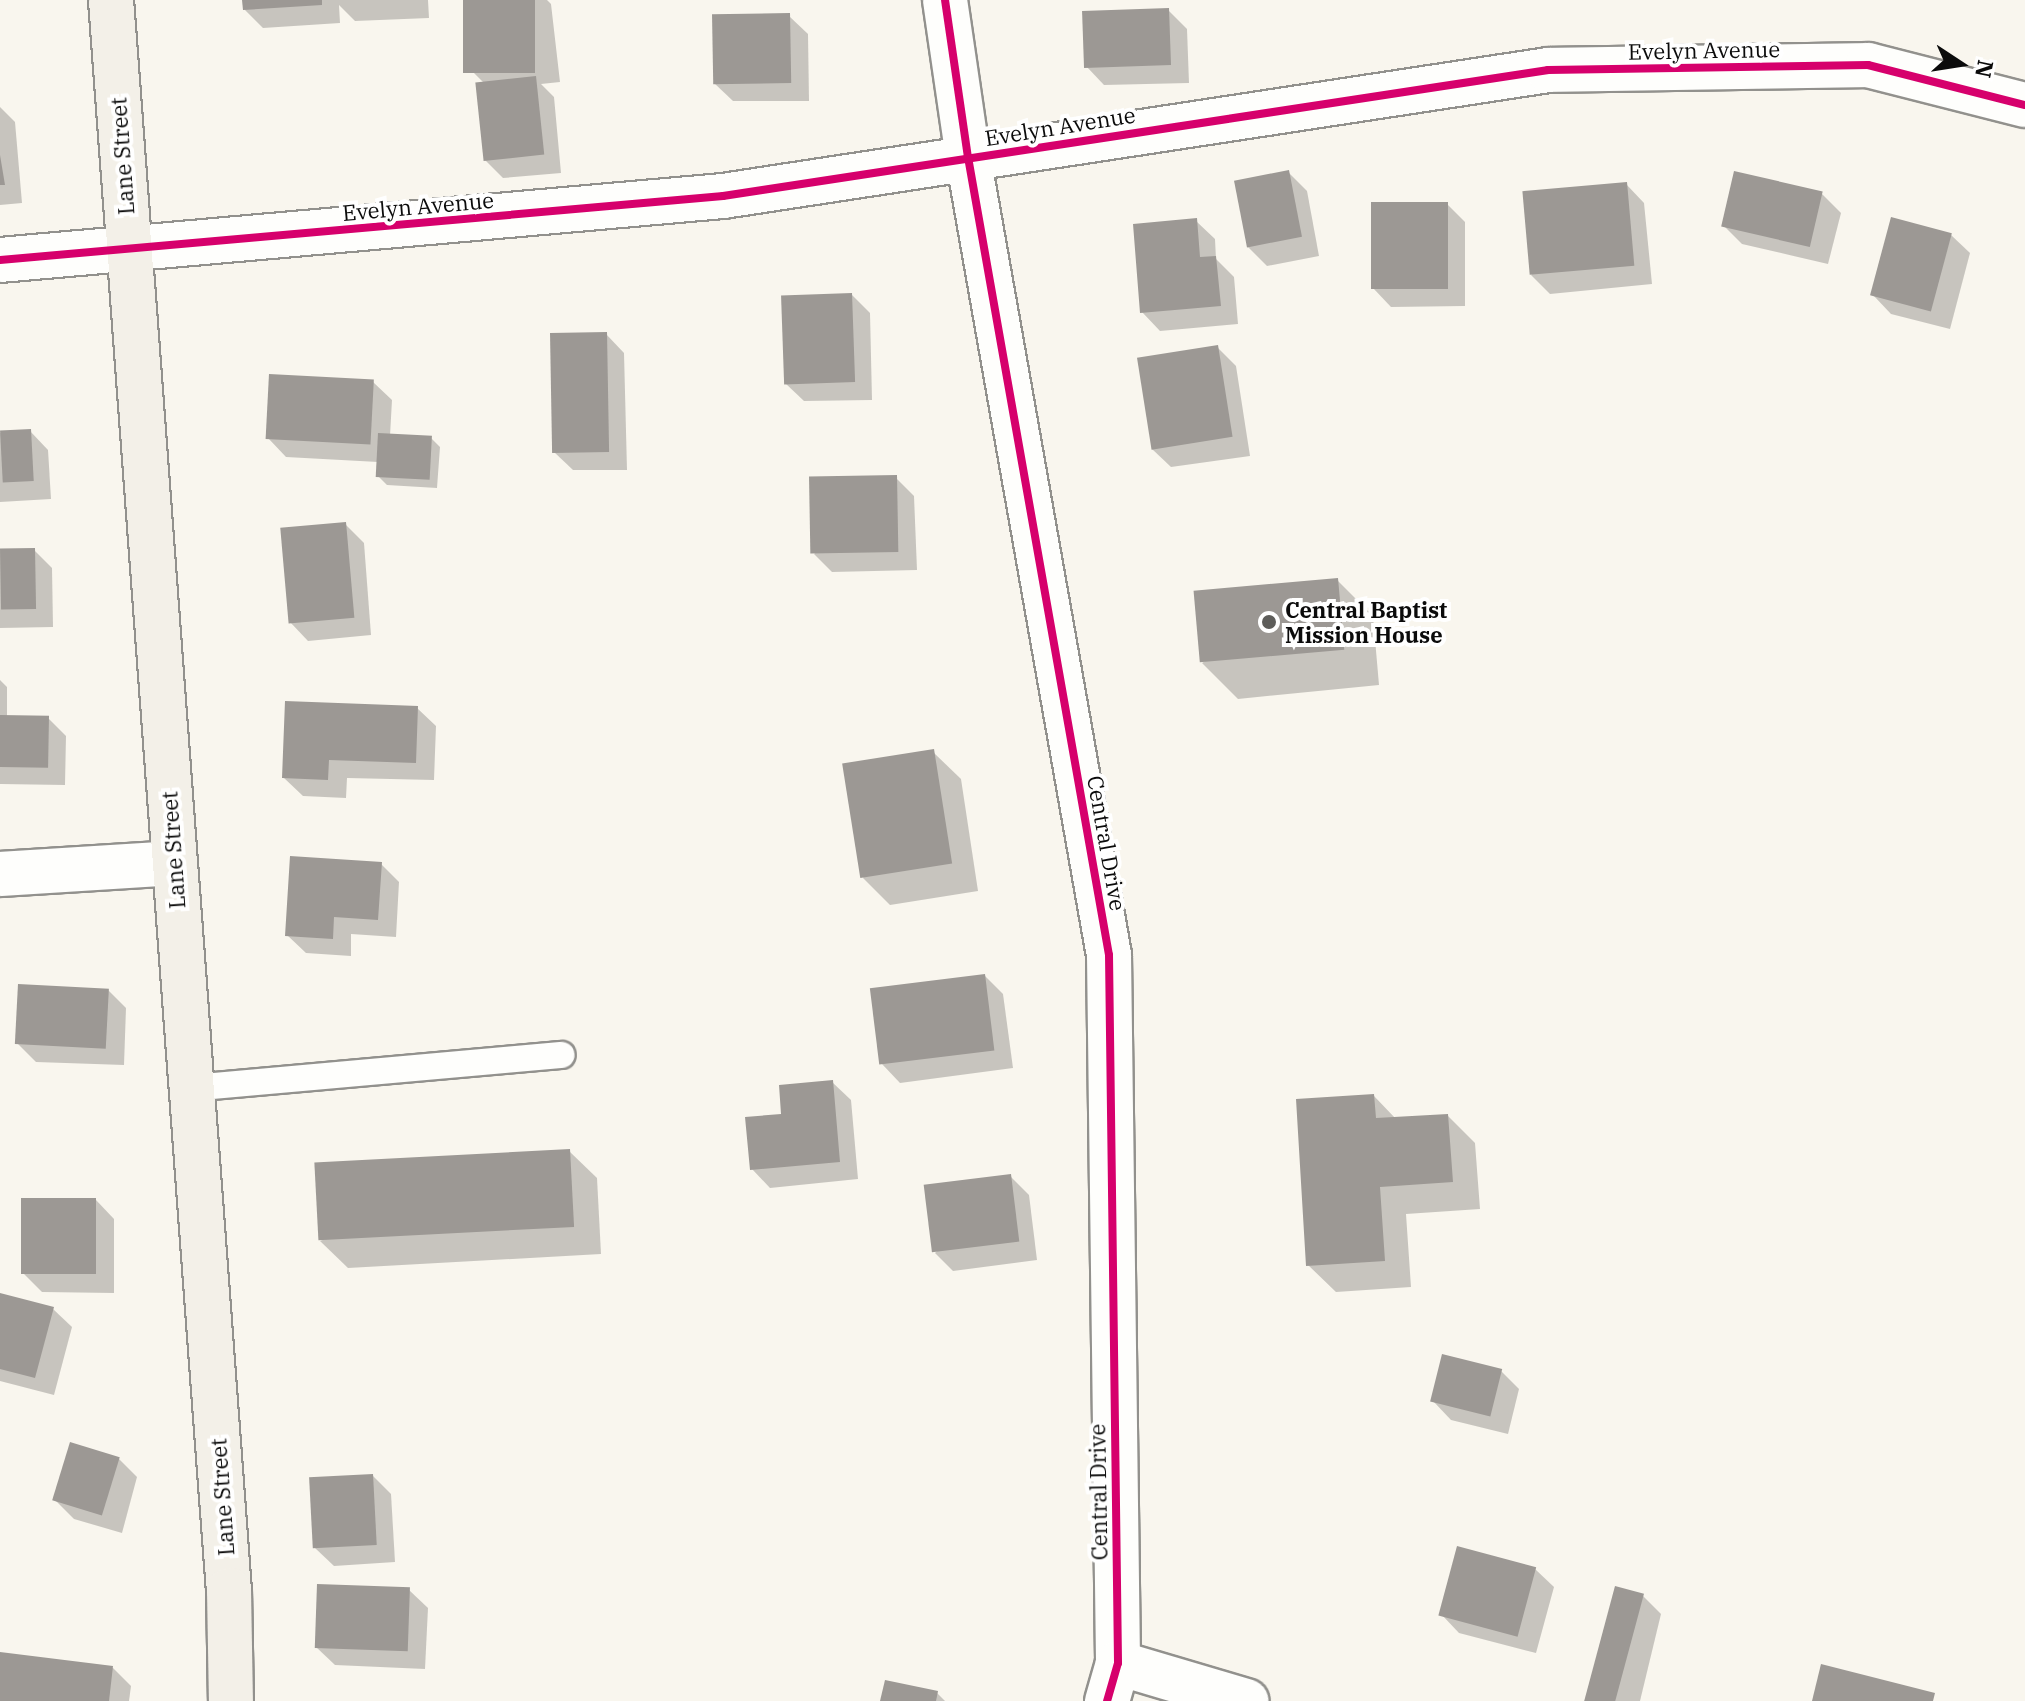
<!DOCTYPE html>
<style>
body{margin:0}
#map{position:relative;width:2025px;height:1701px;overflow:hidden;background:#f9f6ee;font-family:"IBM Plex Serif",serif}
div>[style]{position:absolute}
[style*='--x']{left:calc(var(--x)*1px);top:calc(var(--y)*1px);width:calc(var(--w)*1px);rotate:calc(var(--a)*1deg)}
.shadow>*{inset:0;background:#0003}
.building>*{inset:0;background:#9c9894;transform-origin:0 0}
.roads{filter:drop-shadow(2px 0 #92918d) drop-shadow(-2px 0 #92918d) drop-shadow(0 2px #92918d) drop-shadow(0 -2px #92918d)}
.lane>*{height:26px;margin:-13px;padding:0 13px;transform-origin:13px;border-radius:13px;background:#fefefc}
.street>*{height:44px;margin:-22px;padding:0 22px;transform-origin:22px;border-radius:22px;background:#fefefc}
.secondary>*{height:44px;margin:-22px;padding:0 22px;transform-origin:22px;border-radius:22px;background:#f3f0e8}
.cycleway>*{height:8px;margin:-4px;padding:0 4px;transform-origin:4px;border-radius:4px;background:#d6006c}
.dots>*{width:22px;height:22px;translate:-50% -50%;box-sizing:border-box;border:4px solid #fff;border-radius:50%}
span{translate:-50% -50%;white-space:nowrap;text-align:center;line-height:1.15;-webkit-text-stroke:8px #fff;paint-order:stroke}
.street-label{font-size:22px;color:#0b0b0b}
.poi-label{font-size:22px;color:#0b0b0b;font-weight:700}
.left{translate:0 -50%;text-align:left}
.north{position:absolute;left:1921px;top:24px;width:80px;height:80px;-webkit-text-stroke:6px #fff;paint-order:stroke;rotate:102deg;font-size:22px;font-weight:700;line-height:32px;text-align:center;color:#0b0b0b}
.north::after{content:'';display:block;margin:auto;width:28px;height:36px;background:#0b0b0b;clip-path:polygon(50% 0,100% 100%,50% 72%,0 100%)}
</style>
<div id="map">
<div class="shadow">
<i style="clip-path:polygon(244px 0,428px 0,429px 18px,355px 21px,339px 5px,340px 23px,263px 28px,245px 10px)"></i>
<i style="clip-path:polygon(465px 0,547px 0,551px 4px,560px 82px,541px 84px,554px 97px,561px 173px,503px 178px,484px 159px,484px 83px,473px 72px)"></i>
<i style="clip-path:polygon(1168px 10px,1187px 29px,1189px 83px,1104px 85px,1086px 66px)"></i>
<i style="clip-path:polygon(789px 16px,808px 34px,809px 101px,733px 101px,714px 83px)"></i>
<i style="clip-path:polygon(0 107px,15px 122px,22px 203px,0 205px)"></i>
<i style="clip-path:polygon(1288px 172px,1307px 191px,1319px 256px,1267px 266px,1248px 247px)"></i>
<i style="clip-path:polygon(1626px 184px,1644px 203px,1652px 284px,1550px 294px,1531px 275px)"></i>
<i style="clip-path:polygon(1822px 194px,1841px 213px,1828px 264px,1742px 244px,1723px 225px)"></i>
<i style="clip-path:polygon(1447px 204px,1465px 222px,1465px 306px,1391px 307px,1373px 288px)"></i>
<i style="clip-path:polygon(1196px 221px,1215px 239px,1216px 259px,1234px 277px,1238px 324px,1160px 331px,1142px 312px)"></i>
<i style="clip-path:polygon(1951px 235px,1970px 253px,1950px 329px,1891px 314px,1873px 295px)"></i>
<i style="clip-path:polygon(852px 295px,870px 313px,872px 400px,804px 401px,785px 383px)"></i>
<i style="clip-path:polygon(606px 334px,624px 353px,627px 470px,573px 470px,554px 452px)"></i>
<i style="clip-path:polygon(1217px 347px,1236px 366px,1250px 456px,1171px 467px,1152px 449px)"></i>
<i style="clip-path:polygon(373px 382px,392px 400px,390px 436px,431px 438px,440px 447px,437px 488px,387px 485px,378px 476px,378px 462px,286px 457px,268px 438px)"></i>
<i style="clip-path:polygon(30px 431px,48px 450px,51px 499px,0 502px,0 433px)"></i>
<i style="clip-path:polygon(896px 478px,914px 496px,917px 570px,832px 572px,814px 554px)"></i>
<i style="clip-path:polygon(345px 524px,364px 543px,371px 635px,308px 641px,290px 622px)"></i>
<i style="clip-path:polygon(34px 550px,52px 568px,53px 627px,0 628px,0 551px)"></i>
<i style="clip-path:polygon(1337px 580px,1373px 616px,1379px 685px,1238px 699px,1202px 663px)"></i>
<i style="clip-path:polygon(0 680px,7px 687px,7px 717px,48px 718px,66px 736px,65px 785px,0 784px)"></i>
<i style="clip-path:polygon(417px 708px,436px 726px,434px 780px,347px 778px,346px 798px,303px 796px,284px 778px)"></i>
<i style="clip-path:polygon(933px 752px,961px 779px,978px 891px,890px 905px,863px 878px)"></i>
<i style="clip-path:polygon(381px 864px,399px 882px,396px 937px,351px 934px,351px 956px,306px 953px,287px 935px)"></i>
<i style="clip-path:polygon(985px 976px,1003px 994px,1013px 1068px,900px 1083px,882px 1064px)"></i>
<i style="clip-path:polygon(108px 990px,126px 1008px,124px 1065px,36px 1062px,17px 1043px)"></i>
<i style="clip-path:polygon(832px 1082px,851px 1100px,858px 1179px,770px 1188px,752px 1169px,784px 1116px)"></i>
<i style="clip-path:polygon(1374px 1096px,1396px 1119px,1448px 1116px,1475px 1143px,1480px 1209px,1406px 1214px,1411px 1287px,1336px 1292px,1308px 1265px)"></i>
<i style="clip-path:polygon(569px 1151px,597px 1178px,601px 1254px,348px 1268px,320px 1241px)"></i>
<i style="clip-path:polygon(1010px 1176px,1029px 1195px,1037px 1260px,953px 1271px,935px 1253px)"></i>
<i style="clip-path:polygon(96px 1200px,114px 1219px,114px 1293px,42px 1292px,23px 1273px)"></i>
<i style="clip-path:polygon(0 1295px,53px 1309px,72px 1327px,54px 1395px,0 1381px)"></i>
<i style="clip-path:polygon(1501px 1371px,1519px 1389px,1508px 1434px,1451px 1420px,1433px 1401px)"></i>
<i style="clip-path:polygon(119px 1459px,137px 1477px,122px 1533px,74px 1519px,55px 1500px)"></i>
<i style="clip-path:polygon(373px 1476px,391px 1494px,395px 1562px,334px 1566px,315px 1548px)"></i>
<i style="clip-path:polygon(1535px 1569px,1554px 1587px,1536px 1653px,1459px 1633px,1441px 1614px)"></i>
<i style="clip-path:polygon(409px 1590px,428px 1608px,425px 1669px,335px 1665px,316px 1647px)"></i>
<i style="clip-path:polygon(1643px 1596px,1661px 1614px,1640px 1701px,1588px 1701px)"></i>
<i style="clip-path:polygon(0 1654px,113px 1668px,131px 1686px,129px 1701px,0 1701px)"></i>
<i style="clip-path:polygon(937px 1693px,945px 1701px,882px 1701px)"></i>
</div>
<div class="building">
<i style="clip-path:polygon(242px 0,322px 0,322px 5px,243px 10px)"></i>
<i style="left:463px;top:0;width:72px;height:73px"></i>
<i style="left:1169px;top:8px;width:57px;height:87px;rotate:88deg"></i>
<i style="left:790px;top:13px;width:70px;height:78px;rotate:89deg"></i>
<i style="left:536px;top:76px;width:79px;height:61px;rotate:84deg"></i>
<i style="clip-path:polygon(0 155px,5px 185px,0 185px)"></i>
<i style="left:1289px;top:170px;width:68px;height:56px;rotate:79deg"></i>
<i style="left:1734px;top:171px;width:91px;height:57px;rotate:13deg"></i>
<i style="left:1627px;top:182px;width:84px;height:105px;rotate:85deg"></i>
<i style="left:1371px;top:202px;width:77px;height:87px"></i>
<i style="left:1891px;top:217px;width:63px;height:81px;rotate:15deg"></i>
<i style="clip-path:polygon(1197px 218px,1200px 257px,1216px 256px,1221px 306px,1140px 313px,1133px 224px)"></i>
<i style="left:852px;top:293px;width:89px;height:71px;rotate:88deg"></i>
<i style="left:607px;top:332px;width:120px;height:57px;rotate:89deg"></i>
<i style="left:1218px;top:345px;width:93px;height:82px;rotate:81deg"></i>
<i style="left:269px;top:374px;width:105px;height:65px;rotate:3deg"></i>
<i style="left:31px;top:429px;width:52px;height:31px;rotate:87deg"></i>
<i style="left:378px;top:433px;width:54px;height:44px;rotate:3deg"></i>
<i style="left:897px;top:475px;width:77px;height:88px;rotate:89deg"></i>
<i style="left:346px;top:522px;width:96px;height:66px;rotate:85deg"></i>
<i style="left:35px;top:548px;width:61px;height:35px;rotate:89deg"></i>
<i style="left:1338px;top:578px;width:72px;height:145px;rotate:85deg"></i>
<i style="clip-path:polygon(285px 701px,418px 706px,416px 763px,329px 760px,328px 780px,282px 778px)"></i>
<i style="left:0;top:715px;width:49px;height:52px;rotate:1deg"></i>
<i style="left:934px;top:749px;width:116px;height:93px;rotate:81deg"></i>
<i style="clip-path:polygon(290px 856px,382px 862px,378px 920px,334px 917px,333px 939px,285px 936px)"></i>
<i style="left:985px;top:974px;width:77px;height:116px;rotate:83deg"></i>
<i style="left:18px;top:984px;width:91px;height:60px;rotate:3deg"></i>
<i style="clip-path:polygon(833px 1080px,840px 1162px,750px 1170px,745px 1117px,781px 1114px,779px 1085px)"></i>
<i style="clip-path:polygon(1374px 1094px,1376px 1118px,1448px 1114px,1453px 1182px,1380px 1187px,1385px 1261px,1306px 1266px,1296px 1099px)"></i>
<i style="left:570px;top:1149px;width:78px;height:256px;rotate:87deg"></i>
<i style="left:1011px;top:1174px;width:68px;height:88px;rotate:83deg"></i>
<i style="left:21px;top:1198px;width:75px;height:76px"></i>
<i style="clip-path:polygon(0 1293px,54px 1307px,35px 1378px,0 1369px)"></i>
<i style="left:1442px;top:1354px;width:62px;height:49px;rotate:14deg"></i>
<i style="left:70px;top:1442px;width:52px;height:61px;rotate:17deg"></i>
<i style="left:373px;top:1474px;width:71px;height:64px;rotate:87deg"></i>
<i style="left:1457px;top:1546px;width:82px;height:72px;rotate:15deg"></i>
<i style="left:317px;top:1584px;width:93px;height:64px;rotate:2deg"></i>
<i style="left:1615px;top:1586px;width:30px;height:119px;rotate:15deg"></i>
<i style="clip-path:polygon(0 1652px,113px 1666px,109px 1701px,0 1701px)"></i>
<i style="clip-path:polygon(1821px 1664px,1935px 1693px,1933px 1701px,1812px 1701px)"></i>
<i style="clip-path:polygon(885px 1680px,938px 1691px,936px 1701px,880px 1701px)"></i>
</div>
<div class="roads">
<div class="lane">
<i style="--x:191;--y:1088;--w:372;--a:-5.1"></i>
</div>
<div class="street">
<i style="--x:945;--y:0;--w:159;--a:81.7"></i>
<i style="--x:968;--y:157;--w:810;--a:79.98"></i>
<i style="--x:1109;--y:955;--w:708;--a:89.27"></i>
<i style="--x:1118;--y:1663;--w:40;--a:106"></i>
<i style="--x:0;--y:260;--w:726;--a:-5.06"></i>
<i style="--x:723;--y:196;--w:835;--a:-8.68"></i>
<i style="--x:1548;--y:70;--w:320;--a:-0.9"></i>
<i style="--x:1868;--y:65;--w:162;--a:14.3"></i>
<i style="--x:0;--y:874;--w:174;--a:-3.6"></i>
<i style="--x:1118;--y:1663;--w:134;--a:16.5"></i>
</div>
<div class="secondary">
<i style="--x:111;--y:0;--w:1594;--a:85.76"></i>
<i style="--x:229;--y:1590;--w:111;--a:89"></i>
</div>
</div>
<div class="cycleway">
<i style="--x:945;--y:0;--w:159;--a:81.7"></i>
<i style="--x:968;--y:157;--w:810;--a:79.98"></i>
<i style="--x:1109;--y:955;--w:708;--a:89.27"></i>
<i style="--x:1118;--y:1663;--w:40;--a:106"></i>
<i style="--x:0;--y:260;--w:726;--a:-5.06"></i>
<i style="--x:723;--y:196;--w:835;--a:-8.68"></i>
<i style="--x:1548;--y:70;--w:320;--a:-0.9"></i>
<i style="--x:1868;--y:65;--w:162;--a:14.3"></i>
</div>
<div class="dots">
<i style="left:1269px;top:622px;background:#5e5d5a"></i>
</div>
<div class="street-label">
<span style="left:1704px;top:50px;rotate:-1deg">Evelyn Avenue</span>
<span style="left:1060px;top:126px;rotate:-9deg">Evelyn Avenue</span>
<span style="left:122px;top:156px;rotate:-94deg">Lane Street</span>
<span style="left:418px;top:206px;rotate:-5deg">Evelyn Avenue</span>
<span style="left:1107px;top:843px;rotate:80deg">Central Drive</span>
<span style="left:173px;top:850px;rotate:-94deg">Lane Street</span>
<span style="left:1098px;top:1492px;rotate:-91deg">Central Drive</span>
<span style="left:222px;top:1497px;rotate:-94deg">Lane Street</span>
</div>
<div class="poi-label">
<span class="left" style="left:1285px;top:622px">Central Baptist<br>Mission House</span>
</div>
<div class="north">N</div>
</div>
